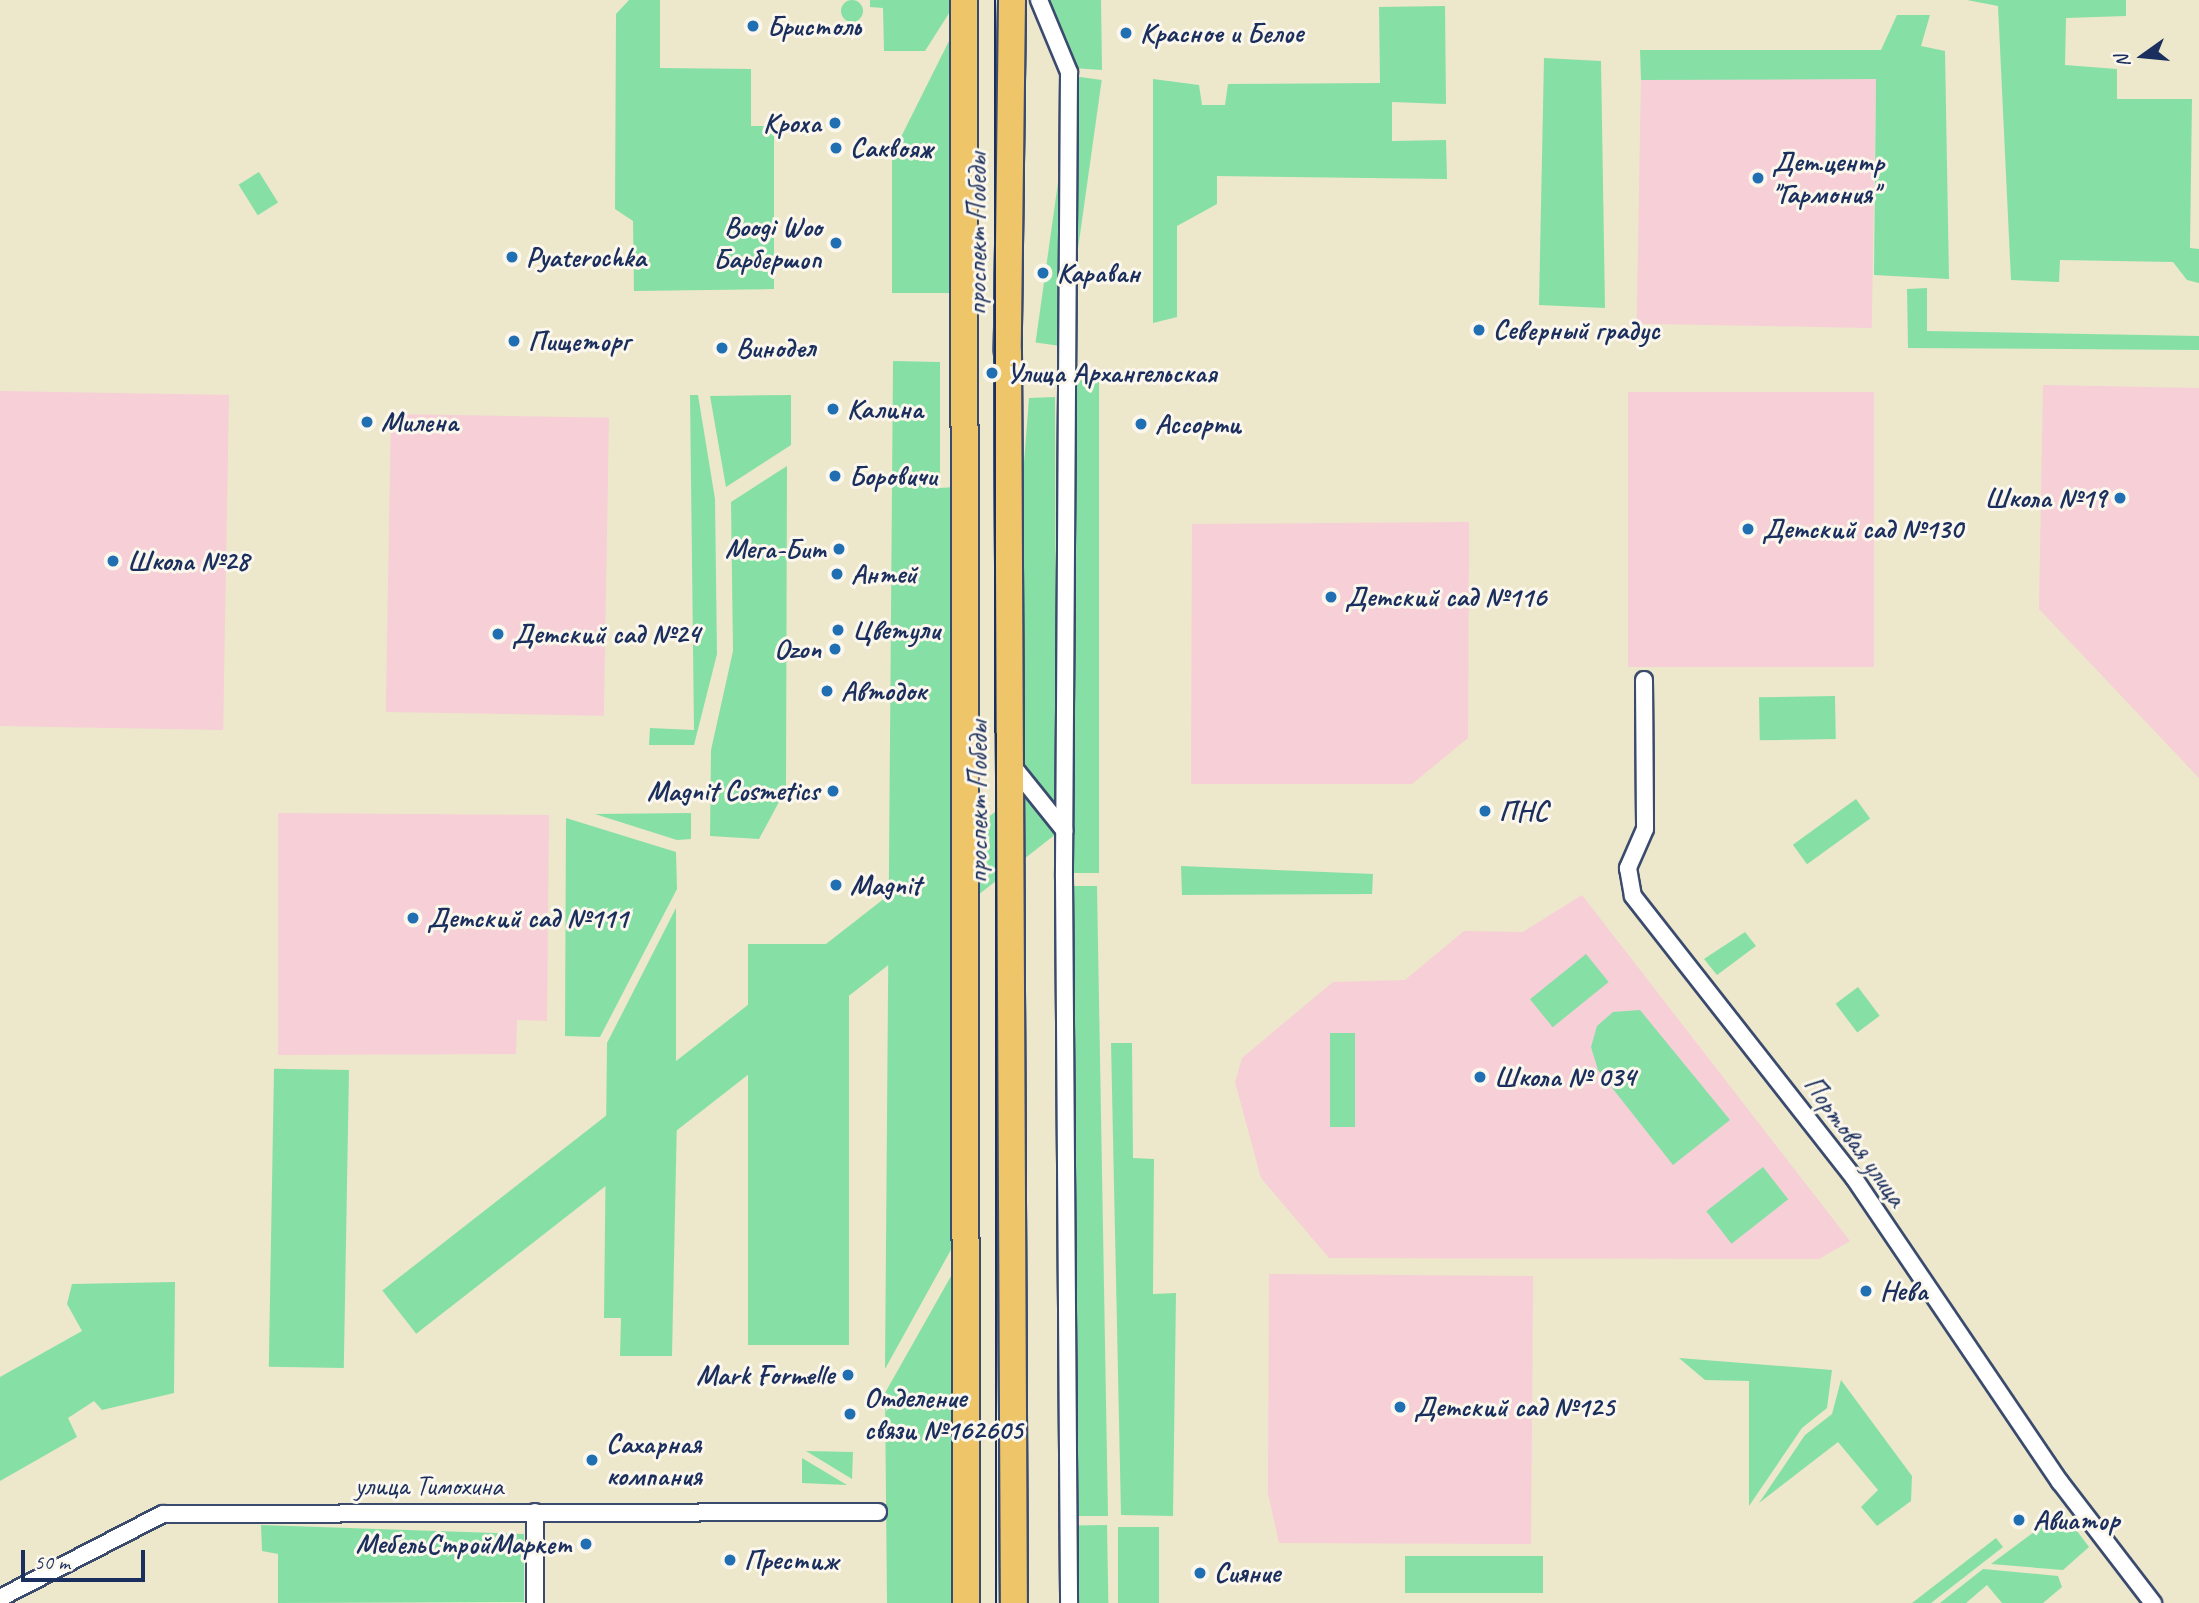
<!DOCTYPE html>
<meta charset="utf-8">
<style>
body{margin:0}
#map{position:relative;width:2199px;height:1603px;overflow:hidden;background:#ede7cb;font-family:Caveat,sans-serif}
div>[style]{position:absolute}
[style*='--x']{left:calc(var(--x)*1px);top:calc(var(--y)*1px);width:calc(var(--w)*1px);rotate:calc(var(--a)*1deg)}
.built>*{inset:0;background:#f6cfd7;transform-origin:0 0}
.green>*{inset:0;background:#86e0a6;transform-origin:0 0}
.round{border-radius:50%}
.roads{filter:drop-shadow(2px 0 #3a4b6e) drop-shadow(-2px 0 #3a4b6e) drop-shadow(0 2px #3a4b6e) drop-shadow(0 -2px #3a4b6e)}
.minor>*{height:16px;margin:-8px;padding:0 8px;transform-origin:8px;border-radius:8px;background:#fff}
.primary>*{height:26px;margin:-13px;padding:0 13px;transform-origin:13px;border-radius:13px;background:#eec569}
.tram>*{height:2px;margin:-1px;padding:0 1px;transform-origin:1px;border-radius:1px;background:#1b2f5e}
.dots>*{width:19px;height:19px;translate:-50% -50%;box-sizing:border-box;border:4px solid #fbf7ec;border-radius:50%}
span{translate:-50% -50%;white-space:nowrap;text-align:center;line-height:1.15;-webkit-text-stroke:6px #fbf7ec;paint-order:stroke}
.poi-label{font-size:28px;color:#1b2f5e;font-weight:700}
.left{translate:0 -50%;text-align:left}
.right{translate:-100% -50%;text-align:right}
.street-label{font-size:28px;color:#1b2f5e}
.north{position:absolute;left:2108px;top:21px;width:70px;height:70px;-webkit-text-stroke:5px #fbf7ec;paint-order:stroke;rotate:255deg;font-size:19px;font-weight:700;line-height:28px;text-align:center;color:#1b2f5e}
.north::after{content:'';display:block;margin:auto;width:24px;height:32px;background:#1b2f5e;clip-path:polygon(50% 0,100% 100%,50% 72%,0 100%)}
.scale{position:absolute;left:21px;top:1550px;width:124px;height:32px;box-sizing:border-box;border:4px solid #1b2f5e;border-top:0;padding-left:9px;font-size:21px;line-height:24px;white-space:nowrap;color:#1b2f5e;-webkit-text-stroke:5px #fbf7ec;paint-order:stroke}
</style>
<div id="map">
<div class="built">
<i style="left:1876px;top:79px;width:249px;height:235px;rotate:91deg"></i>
<i style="clip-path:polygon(2043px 385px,2199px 388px,2199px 778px,2039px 609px)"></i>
<i style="left:0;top:391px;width:229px;height:335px;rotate:1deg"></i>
<i style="left:1628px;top:392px;width:246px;height:275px"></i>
<i style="left:391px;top:414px;width:218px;height:298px;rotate:1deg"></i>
<i style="clip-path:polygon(1469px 522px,1468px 738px,1412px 784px,1191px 784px,1192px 524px)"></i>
<i style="clip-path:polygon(278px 813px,549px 815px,547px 1021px,517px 1020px,516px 1054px,278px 1055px)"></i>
<i style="clip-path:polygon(1582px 895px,1850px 1241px,1819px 1259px,1329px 1258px,1261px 1178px,1235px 1082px,1242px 1058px,1333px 982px,1405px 980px,1464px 931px,1523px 932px)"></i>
<i style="clip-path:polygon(1269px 1274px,1533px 1276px,1531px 1544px,1279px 1543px,1268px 1493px)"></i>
</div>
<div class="green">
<i class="round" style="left:841px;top:0;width:22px;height:22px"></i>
<i style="clip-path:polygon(629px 0,660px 0,660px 68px,751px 69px,751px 126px,774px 126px,774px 289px,634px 291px,633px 221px,615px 209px,616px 14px)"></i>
<i style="clip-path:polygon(870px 0,953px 0,953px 7px,925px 51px,884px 51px,883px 8px,870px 7px)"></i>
<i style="clip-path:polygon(1047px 0,1101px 0,1102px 70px,1073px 68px)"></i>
<i style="clip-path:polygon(1967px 0,2126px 0,2126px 16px,2066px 18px,2065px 65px,2117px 69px,2117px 99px,2192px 99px,2190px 248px,2199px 249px,2199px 283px,2187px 280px,2173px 262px,2060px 260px,2059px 282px,2011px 280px,1998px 6px)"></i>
<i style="clip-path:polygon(1445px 6px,1446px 104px,1392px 102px,1392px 141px,1446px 140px,1447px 179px,1217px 176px,1217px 204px,1177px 226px,1177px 317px,1153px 323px,1153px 79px,1199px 85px,1202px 105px,1225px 105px,1228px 84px,1380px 83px,1379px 7px)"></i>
<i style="clip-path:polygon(1897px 15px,1930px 15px,1921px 46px,1945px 51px,1949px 279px,1874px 275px,1876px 79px,1641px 80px,1640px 50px,1881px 50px)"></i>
<i style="clip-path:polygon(955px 29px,959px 293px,892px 293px,892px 155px)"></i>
<i style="clip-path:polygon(1544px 58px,1601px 61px,1605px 308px,1539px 305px)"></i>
<i style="left:1073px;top:76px;width:29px;height:269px;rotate:8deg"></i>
<i style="left:259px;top:172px;width:36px;height:24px;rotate:58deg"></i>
<i style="clip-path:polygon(1927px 288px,1927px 331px,2199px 336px,2199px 350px,1908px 348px,1907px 289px)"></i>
<i style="clip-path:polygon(893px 361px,940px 362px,940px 488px,955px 487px,958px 1237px,885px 1369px)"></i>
<i style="left:1099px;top:380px;width:493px;height:28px;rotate:90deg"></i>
<i style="clip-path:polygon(690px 395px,698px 395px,715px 499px,717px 654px,694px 745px,649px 745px,650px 728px,694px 730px)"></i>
<i style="clip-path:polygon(791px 395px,791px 445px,726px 487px,710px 396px)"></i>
<i style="clip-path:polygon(1055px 397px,1056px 808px,1024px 766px,1022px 489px,1029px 398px)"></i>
<i style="clip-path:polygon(787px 466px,786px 789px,759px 839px,710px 836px,711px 750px,733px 651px,731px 502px)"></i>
<i style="left:1835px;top:696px;width:43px;height:76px;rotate:89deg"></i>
<i style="left:1023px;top:790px;width:55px;height:813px;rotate:52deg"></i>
<i style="left:1856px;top:799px;width:24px;height:78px;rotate:54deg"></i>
<i style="clip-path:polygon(691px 813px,691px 839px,677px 840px,595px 814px)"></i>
<i style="clip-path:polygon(566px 818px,676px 852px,677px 889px,600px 1037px,565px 1036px)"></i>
<i style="clip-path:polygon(1181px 866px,1373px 874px,1372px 894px,1182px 895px)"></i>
<i style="clip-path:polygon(1069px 886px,1097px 886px,1108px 1516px,1074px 1516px)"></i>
<i style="clip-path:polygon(676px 908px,676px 1075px,657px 1082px,657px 1111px,677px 1117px,672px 1356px,620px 1356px,621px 1318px,604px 1318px,607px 1043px)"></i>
<i style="clip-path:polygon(1745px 932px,1756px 946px,1717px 975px,1704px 959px)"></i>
<i style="left:849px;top:944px;width:401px;height:101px;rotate:90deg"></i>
<i style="left:1586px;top:954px;width:36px;height:72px;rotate:51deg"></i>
<i style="left:1858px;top:987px;width:36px;height:28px;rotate:53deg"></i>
<i style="clip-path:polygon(1640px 1010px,1730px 1120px,1673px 1165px,1598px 1070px,1591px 1047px,1597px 1026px,1613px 1012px)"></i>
<i style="left:1330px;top:1033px;width:25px;height:94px"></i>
<i style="clip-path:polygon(1111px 1043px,1132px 1043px,1133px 1158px,1154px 1159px,1153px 1294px,1176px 1293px,1173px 1516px,1121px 1515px)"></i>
<i style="left:349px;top:1070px;width:298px;height:75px;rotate:91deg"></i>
<i style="left:1763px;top:1167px;width:41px;height:72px;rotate:52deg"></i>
<i style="clip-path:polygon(959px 1262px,959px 1603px,887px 1603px,885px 1393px)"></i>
<i style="clip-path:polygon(175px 1282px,174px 1393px,102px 1410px,94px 1401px,68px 1418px,77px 1437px,0 1481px,0 1377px,82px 1331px,67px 1304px,72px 1284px)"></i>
<i style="clip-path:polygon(1679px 1358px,1832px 1370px,1827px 1408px,1802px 1428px,1749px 1506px,1749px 1381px,1705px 1380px)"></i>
<i style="clip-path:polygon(1841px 1380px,1912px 1476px,1911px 1501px,1877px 1526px,1861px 1507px,1878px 1490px,1838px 1442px,1759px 1503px,1805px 1435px,1832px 1414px)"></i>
<i style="clip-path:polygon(806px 1451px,853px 1452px,852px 1479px)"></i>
<i style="clip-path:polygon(802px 1458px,847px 1485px,802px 1483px)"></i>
<i style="clip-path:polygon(2062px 1511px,2089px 1547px,2063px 1570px,1991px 1564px)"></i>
<i style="clip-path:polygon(261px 1525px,524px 1534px,524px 1602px,278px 1603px,278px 1554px,262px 1551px)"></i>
<i style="left:1107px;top:1525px;width:78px;height:33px;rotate:89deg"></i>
<i style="left:1118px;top:1527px;width:41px;height:76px"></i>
<i style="clip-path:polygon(1996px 1538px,2003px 1547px,1931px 1603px,1912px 1603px)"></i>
<i style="left:1405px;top:1556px;width:138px;height:37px"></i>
<i style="clip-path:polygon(1983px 1569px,2058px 1576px,2062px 1587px,2043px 1603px,2002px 1603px,1987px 1585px,1966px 1603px,1940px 1603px)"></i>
</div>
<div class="roads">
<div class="minor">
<i style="--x:1039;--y:0;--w:78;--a:67.4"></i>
<i style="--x:1069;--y:72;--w:806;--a:90.36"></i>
<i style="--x:1064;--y:878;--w:725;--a:89.6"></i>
<i style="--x:1644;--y:680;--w:149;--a:89.6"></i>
<i style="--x:1645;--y:829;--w:43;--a:113.6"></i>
<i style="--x:1628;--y:868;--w:28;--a:80"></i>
<i style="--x:1633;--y:896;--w:358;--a:51.9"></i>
<i style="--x:1854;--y:1178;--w:367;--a:55.9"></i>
<i style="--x:2060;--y:1482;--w:153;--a:52.5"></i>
<i style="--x:1011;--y:764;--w:85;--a:51.2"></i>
<i style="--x:0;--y:1598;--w:183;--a:-27.3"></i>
<i style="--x:163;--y:1514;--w:715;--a:-0.16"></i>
<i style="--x:535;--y:1603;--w:91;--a:-90"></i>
</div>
<div class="primary">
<i style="--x:964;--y:0;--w:1603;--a:89.93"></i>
<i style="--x:1012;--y:0;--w:352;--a:90.7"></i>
<i style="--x:1008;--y:352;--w:1251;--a:89.73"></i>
</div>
</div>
<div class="tram">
<i style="--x:995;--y:0;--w:1603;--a:89.96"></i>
</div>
<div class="dots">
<i style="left:753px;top:26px;background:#1f6fb2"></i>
<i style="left:1126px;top:33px;background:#1f6fb2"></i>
<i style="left:835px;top:123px;background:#1f6fb2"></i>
<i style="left:836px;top:148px;background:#1f6fb2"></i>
<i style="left:1758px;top:178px;background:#1f6fb2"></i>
<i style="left:836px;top:243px;background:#1f6fb2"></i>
<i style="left:512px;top:257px;background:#1f6fb2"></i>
<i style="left:1043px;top:273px;background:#1f6fb2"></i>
<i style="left:1479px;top:330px;background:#1f6fb2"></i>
<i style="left:514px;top:341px;background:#1f6fb2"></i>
<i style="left:722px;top:348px;background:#1f6fb2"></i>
<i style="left:992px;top:373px;background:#1f6fb2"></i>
<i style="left:833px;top:409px;background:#1f6fb2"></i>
<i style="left:367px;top:422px;background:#1f6fb2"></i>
<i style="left:1141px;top:424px;background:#1f6fb2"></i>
<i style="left:835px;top:476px;background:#1f6fb2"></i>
<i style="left:2120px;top:498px;background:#1f6fb2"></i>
<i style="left:1748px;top:529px;background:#1f6fb2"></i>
<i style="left:839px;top:549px;background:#1f6fb2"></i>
<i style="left:113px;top:561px;background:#1f6fb2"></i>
<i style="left:837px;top:574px;background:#1f6fb2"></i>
<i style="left:1331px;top:597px;background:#1f6fb2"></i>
<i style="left:838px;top:630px;background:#1f6fb2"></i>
<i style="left:498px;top:634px;background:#1f6fb2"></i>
<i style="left:835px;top:649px;background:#1f6fb2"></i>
<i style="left:827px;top:691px;background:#1f6fb2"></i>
<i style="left:833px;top:791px;background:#1f6fb2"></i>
<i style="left:1485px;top:811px;background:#1f6fb2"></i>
<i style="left:836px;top:885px;background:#1f6fb2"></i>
<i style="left:413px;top:918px;background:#1f6fb2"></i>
<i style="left:1480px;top:1077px;background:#1f6fb2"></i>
<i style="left:1866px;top:1291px;background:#1f6fb2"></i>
<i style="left:848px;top:1375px;background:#1f6fb2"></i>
<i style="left:1400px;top:1407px;background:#1f6fb2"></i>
<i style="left:850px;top:1414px;background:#1f6fb2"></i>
<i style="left:592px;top:1460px;background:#1f6fb2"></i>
<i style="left:2019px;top:1520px;background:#1f6fb2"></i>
<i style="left:586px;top:1544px;background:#1f6fb2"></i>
<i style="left:730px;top:1560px;background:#1f6fb2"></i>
<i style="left:1200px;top:1573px;background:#1f6fb2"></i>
</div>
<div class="poi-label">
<span class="left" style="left:767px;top:26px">Бристоль</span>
<span class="left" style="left:1140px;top:33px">Красное и Белое</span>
<span class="right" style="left:821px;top:123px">Кроха</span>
<span class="left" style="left:850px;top:148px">Саквояж</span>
<span class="left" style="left:1772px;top:178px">Дет.центр<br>"Гармония"</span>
<span class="right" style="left:822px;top:243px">Boogi Woo<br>Барбершоп</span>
<span class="left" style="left:526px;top:257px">Pyaterochka</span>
<span class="left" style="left:1057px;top:273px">Караван</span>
<span class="left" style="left:1493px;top:330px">Северный градус</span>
<span class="left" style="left:528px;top:341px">Пищеторг</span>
<span class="left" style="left:736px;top:348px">Винодел</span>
<span class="left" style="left:1006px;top:373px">Улица Архангельская</span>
<span class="left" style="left:847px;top:409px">Калина</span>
<span class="left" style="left:381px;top:422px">Милена</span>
<span class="left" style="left:1155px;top:424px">Ассорти</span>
<span class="left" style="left:849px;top:476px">Боровичи</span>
<span class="right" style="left:2106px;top:498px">Школа №19</span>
<span class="left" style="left:1762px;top:529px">Детский сад №130</span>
<span class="right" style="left:825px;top:549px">Мега-Бит</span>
<span class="left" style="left:127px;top:561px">Школа №28</span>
<span class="left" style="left:851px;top:574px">Антей</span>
<span class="left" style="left:1345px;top:597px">Детский сад №116</span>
<span class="left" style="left:852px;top:630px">Цветули</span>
<span class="left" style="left:512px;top:634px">Детский сад №24</span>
<span class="right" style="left:821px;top:649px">Ozon</span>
<span class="left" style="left:841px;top:691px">Автодок</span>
<span class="right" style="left:819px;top:791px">Magnit Cosmetics</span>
<span class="left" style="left:1499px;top:811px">ПНС</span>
<span class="left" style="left:850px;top:885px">Magnit</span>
<span class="left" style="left:427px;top:918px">Детский сад №111</span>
<span class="left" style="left:1494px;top:1077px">Школа № 034</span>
<span class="left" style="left:1880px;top:1291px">Нева</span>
<span class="right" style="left:834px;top:1375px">Mark Formelle</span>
<span class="left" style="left:864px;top:1414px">Отделение<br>связи №162605</span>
<span class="left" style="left:1414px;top:1407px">Детский сад №125</span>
<span class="left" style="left:606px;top:1460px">Сахарная<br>компания</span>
<span class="left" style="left:2033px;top:1520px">Авиатор</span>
<span class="right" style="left:572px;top:1544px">МебельСтройМаркет</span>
<span class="left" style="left:744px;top:1560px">Престиж</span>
<span class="left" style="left:1214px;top:1573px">Сияние</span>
</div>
<div class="street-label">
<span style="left:977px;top:234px;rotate:-90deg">проспект Победы</span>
<span style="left:978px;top:802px;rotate:-90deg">проспект Победы</span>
<span style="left:1855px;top:1141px;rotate:54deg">Портовая улица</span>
<span style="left:429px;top:1486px">улица Тимохина</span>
</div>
<div class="north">N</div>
<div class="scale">50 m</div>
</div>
